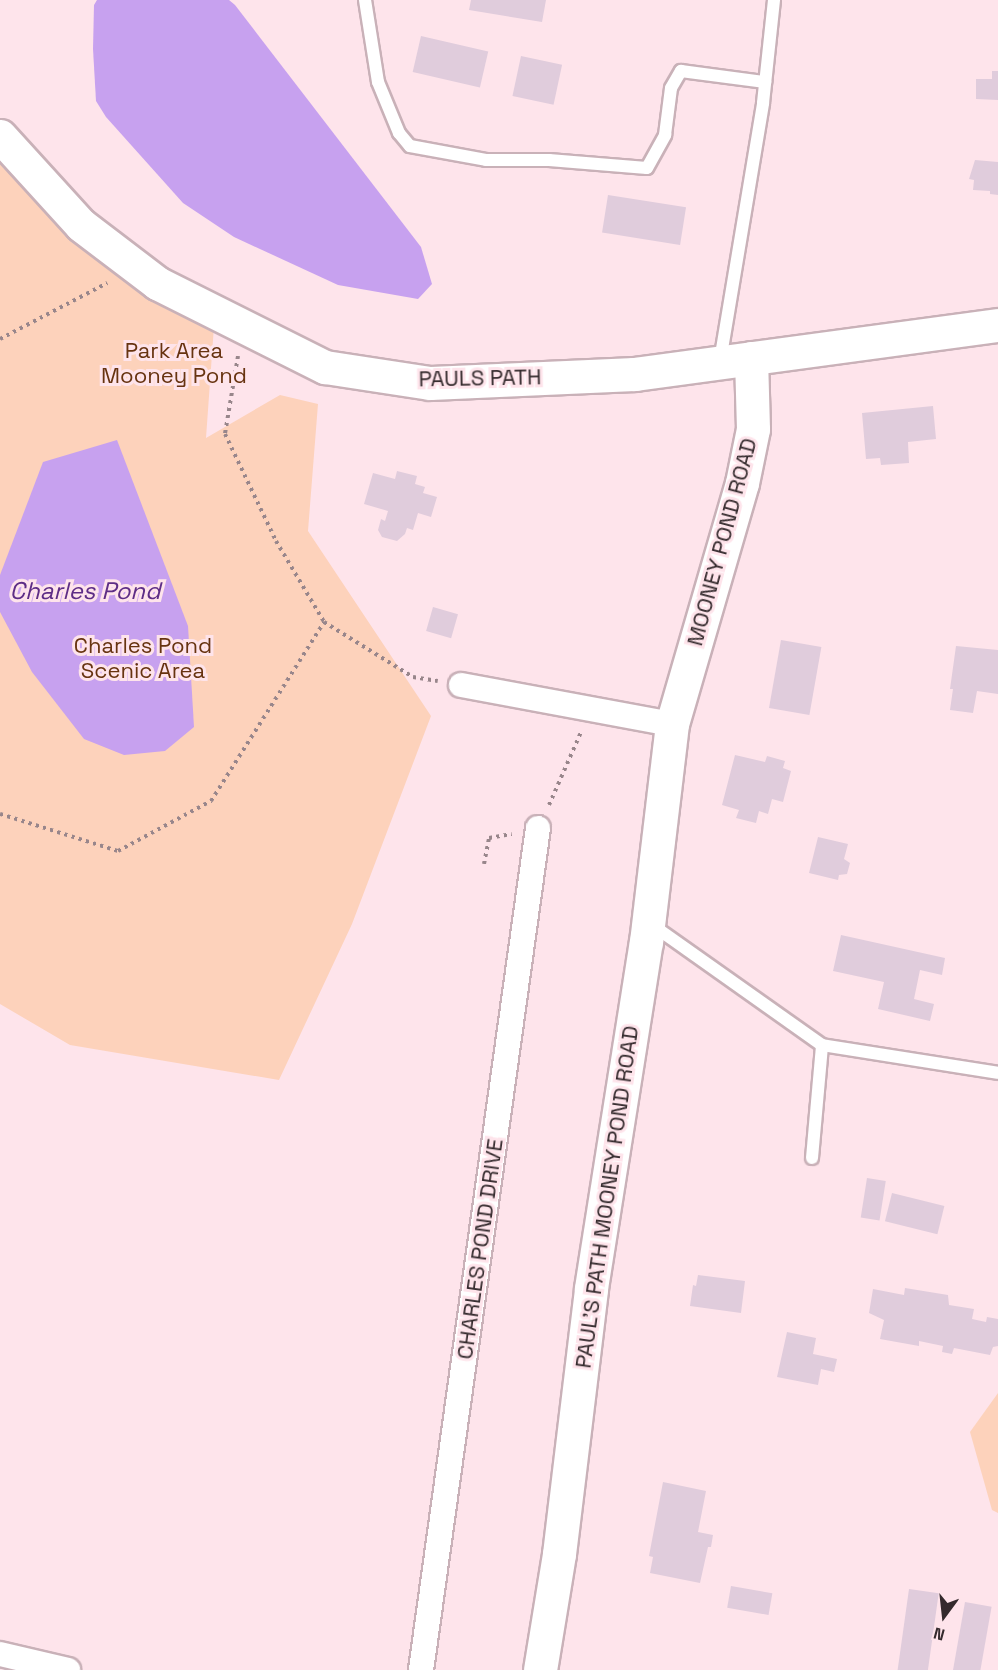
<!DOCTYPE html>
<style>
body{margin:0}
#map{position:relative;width:998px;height:1670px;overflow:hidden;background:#fee4eb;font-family:"Space Grotesk",sans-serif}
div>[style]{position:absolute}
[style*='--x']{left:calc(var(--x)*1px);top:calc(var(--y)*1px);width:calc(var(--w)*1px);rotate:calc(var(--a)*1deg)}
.green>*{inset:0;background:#fdd2bb}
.water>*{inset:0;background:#c7a1ef}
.building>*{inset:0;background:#e0ccdc;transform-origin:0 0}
.path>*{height:4px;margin-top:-2px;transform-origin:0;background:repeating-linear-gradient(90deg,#98868b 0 3px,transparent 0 7.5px)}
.roads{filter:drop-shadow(2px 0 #c9b1b8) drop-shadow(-2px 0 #c9b1b8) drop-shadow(0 2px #c9b1b8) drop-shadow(0 -2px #c9b1b8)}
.lane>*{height:12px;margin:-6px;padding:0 6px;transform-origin:6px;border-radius:6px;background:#fff}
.street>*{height:24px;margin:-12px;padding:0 12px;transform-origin:12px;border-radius:12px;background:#fff}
.secondary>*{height:33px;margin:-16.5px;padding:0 16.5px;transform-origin:16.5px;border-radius:16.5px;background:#fff}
span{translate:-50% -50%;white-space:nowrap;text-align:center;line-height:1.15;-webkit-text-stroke:6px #fee4eb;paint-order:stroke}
.park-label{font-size:22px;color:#673310}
.street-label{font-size:22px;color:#342a2d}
.water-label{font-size:24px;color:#5e2d86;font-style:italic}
.north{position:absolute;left:914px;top:1586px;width:60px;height:60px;-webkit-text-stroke:4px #fee4eb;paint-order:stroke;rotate:195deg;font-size:16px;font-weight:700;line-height:24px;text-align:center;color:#342a2d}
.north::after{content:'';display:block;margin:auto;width:21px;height:27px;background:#342a2d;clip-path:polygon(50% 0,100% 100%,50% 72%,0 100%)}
</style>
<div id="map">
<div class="green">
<i style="clip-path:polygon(0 134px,214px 326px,206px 438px,280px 395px,318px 404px,308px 531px,431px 716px,352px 924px,279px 1080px,70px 1045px,0 1004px)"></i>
<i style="clip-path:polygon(998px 1393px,998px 1513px,992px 1510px,970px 1432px)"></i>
</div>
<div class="water">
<i style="clip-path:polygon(97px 0,229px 0,235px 5px,421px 247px,432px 284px,418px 299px,338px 285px,234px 237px,183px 203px,106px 117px,96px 101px,93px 49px,94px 5px)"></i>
<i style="clip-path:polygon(117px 440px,188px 626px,194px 727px,165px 751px,124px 755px,84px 739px,32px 672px,0 612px,0 575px,43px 462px)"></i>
</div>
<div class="building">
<i style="clip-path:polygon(471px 0,546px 0,542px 22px,469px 10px)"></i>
<i style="left:421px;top:36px;width:69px;height:37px;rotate:13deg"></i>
<i style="left:521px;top:56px;width:42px;height:41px;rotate:12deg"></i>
<i style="clip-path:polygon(992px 71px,998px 71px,998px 100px,976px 99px,976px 79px,992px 79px)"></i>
<i style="clip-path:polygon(975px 160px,998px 162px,998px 195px,990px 194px,990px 191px,973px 190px,974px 180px,969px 179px)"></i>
<i style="left:608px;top:195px;width:79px;height:38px;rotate:9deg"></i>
<i style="clip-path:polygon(933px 406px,936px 439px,908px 442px,909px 463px,881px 465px,880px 458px,866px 459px,862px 413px)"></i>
<i style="clip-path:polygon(397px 471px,417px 476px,415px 484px,425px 487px,423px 493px,437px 497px,431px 517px,418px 513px,413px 530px,407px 528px,405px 534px,397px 541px,382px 537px,378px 530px,381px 519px,385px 521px,388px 511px,364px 504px,373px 473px,395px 479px)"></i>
<i style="left:433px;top:607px;width:26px;height:25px;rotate:16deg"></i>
<i style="left:781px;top:640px;width:41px;height:69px;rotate:10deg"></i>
<i style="clip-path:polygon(956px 646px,998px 650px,998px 694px,977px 691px,973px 713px,950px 710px,953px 689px,950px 689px)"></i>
<i style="clip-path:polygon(735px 755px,765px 762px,767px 756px,785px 761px,783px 768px,791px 771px,783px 802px,772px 799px,768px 814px,759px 811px,756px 823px,736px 818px,739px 810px,722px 805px)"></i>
<i style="clip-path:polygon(818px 837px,848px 844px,844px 859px,850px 863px,847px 874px,839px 875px,838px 880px,809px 873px)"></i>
<i style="clip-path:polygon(841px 935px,945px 958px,942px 975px,920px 970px,914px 999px,934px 1004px,930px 1021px,878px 1009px,884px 982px,833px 971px)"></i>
<i style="left:867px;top:1178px;width:19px;height:40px;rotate:9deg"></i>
<i style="left:892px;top:1193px;width:54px;height:29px;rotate:14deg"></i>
<i style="clip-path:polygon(698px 1275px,745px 1281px,741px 1313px,690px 1306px,693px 1285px,696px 1286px)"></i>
<i style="clip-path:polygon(905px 1288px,948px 1295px,949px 1305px,974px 1309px,972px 1319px,986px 1322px,987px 1317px,998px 1319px,998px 1346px,993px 1347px,990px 1355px,954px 1348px,952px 1354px,942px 1352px,943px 1346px,919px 1341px,919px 1346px,880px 1339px,884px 1320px,869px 1313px,873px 1289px,904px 1295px)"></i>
<i style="clip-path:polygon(787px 1332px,816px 1338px,813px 1354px,837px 1359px,834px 1372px,821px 1369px,818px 1385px,777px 1377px)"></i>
<i style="clip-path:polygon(663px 1482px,706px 1491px,698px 1532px,713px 1535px,711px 1547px,708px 1547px,700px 1583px,650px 1573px,653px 1557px,649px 1556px)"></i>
<i style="left:731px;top:1586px;width:42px;height:22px;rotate:10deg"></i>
<i style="left:909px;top:1589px;width:30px;height:82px;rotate:8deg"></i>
<i style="left:965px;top:1602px;width:27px;height:69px;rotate:10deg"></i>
</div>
<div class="path">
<i style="--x:0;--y:339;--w:121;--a:-27.6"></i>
<i style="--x:238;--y:356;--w:79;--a:99.5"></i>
<i style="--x:225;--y:434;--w:119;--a:64.5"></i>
<i style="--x:276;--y:541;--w:94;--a:59.3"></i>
<i style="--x:324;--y:622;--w:105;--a:31.7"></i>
<i style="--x:413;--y:677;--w:25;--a:9"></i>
<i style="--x:549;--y:805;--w:80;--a:-66.3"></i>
<i style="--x:0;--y:814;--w:124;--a:17.4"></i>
<i style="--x:118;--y:851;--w:106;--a:-28.3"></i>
<i style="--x:211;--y:801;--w:212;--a:-57.7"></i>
<i style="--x:484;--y:864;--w:26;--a:-79"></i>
<i style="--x:489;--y:838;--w:23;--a:-10"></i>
</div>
<div class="roads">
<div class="lane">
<i style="--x:365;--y:0;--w:83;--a:81"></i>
<i style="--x:378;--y:82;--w:55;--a:67.6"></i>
<i style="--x:399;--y:133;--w:17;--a:50"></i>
<i style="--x:410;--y:146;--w:77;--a:10.4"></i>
<i style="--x:486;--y:160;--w:63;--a:0"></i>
<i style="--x:549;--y:160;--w:98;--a:4.7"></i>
<i style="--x:647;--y:168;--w:38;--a:-61"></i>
<i style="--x:665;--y:135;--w:47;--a:-82.7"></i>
<i style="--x:671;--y:88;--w:20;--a:-60"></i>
<i style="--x:681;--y:71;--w:85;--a:7.5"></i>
<i style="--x:720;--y:361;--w:262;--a:-80.5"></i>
<i style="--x:763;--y:103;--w:104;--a:-83.9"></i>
<i style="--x:651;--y:924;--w:209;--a:35.3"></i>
<i style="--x:822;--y:1045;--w:178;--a:9"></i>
<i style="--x:812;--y:1158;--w:113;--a:-84.9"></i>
</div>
<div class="street">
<i style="--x:461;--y:685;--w:215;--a:10.5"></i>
<i style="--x:0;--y:1654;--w:70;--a:13.2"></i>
<i style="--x:421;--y:1670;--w:850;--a:-82.09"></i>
</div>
<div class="secondary">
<i style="--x:0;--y:136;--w:120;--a:47.7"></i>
<i style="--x:81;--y:225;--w:96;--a:37.3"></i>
<i style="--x:157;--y:283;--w:188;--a:26.6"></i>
<i style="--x:325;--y:367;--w:106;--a:8.7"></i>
<i style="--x:430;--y:383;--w:205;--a:-2.5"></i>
<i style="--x:635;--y:374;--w:366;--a:-7.7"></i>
<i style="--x:540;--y:1670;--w:118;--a:-80.7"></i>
<i style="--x:559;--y:1554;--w:268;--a:-83.1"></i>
<i style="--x:591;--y:1288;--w:350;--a:-81"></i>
<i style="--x:646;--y:942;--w:220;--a:-83.2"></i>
<i style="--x:672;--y:724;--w:251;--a:-73.8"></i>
<i style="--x:742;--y:483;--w:55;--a:-78.5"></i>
<i style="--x:753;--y:429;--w:71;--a:-91.6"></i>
</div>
</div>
<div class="park-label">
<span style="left:174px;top:363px">Park Area<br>Mooney Pond</span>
<span style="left:143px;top:658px">Charles Pond<br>Scenic Area</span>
</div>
<div class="street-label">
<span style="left:480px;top:378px;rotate:-1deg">PAULS PATH</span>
<span style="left:722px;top:542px;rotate:-75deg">MOONEY POND ROAD</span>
<span style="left:607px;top:1197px;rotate:-82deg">PAUL'S PATH MOONEY POND ROAD</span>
<span style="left:480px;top:1249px;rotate:-82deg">CHARLES POND DRIVE</span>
</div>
<div class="water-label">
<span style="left:85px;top:591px">Charles Pond</span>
</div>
<div class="north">N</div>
</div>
